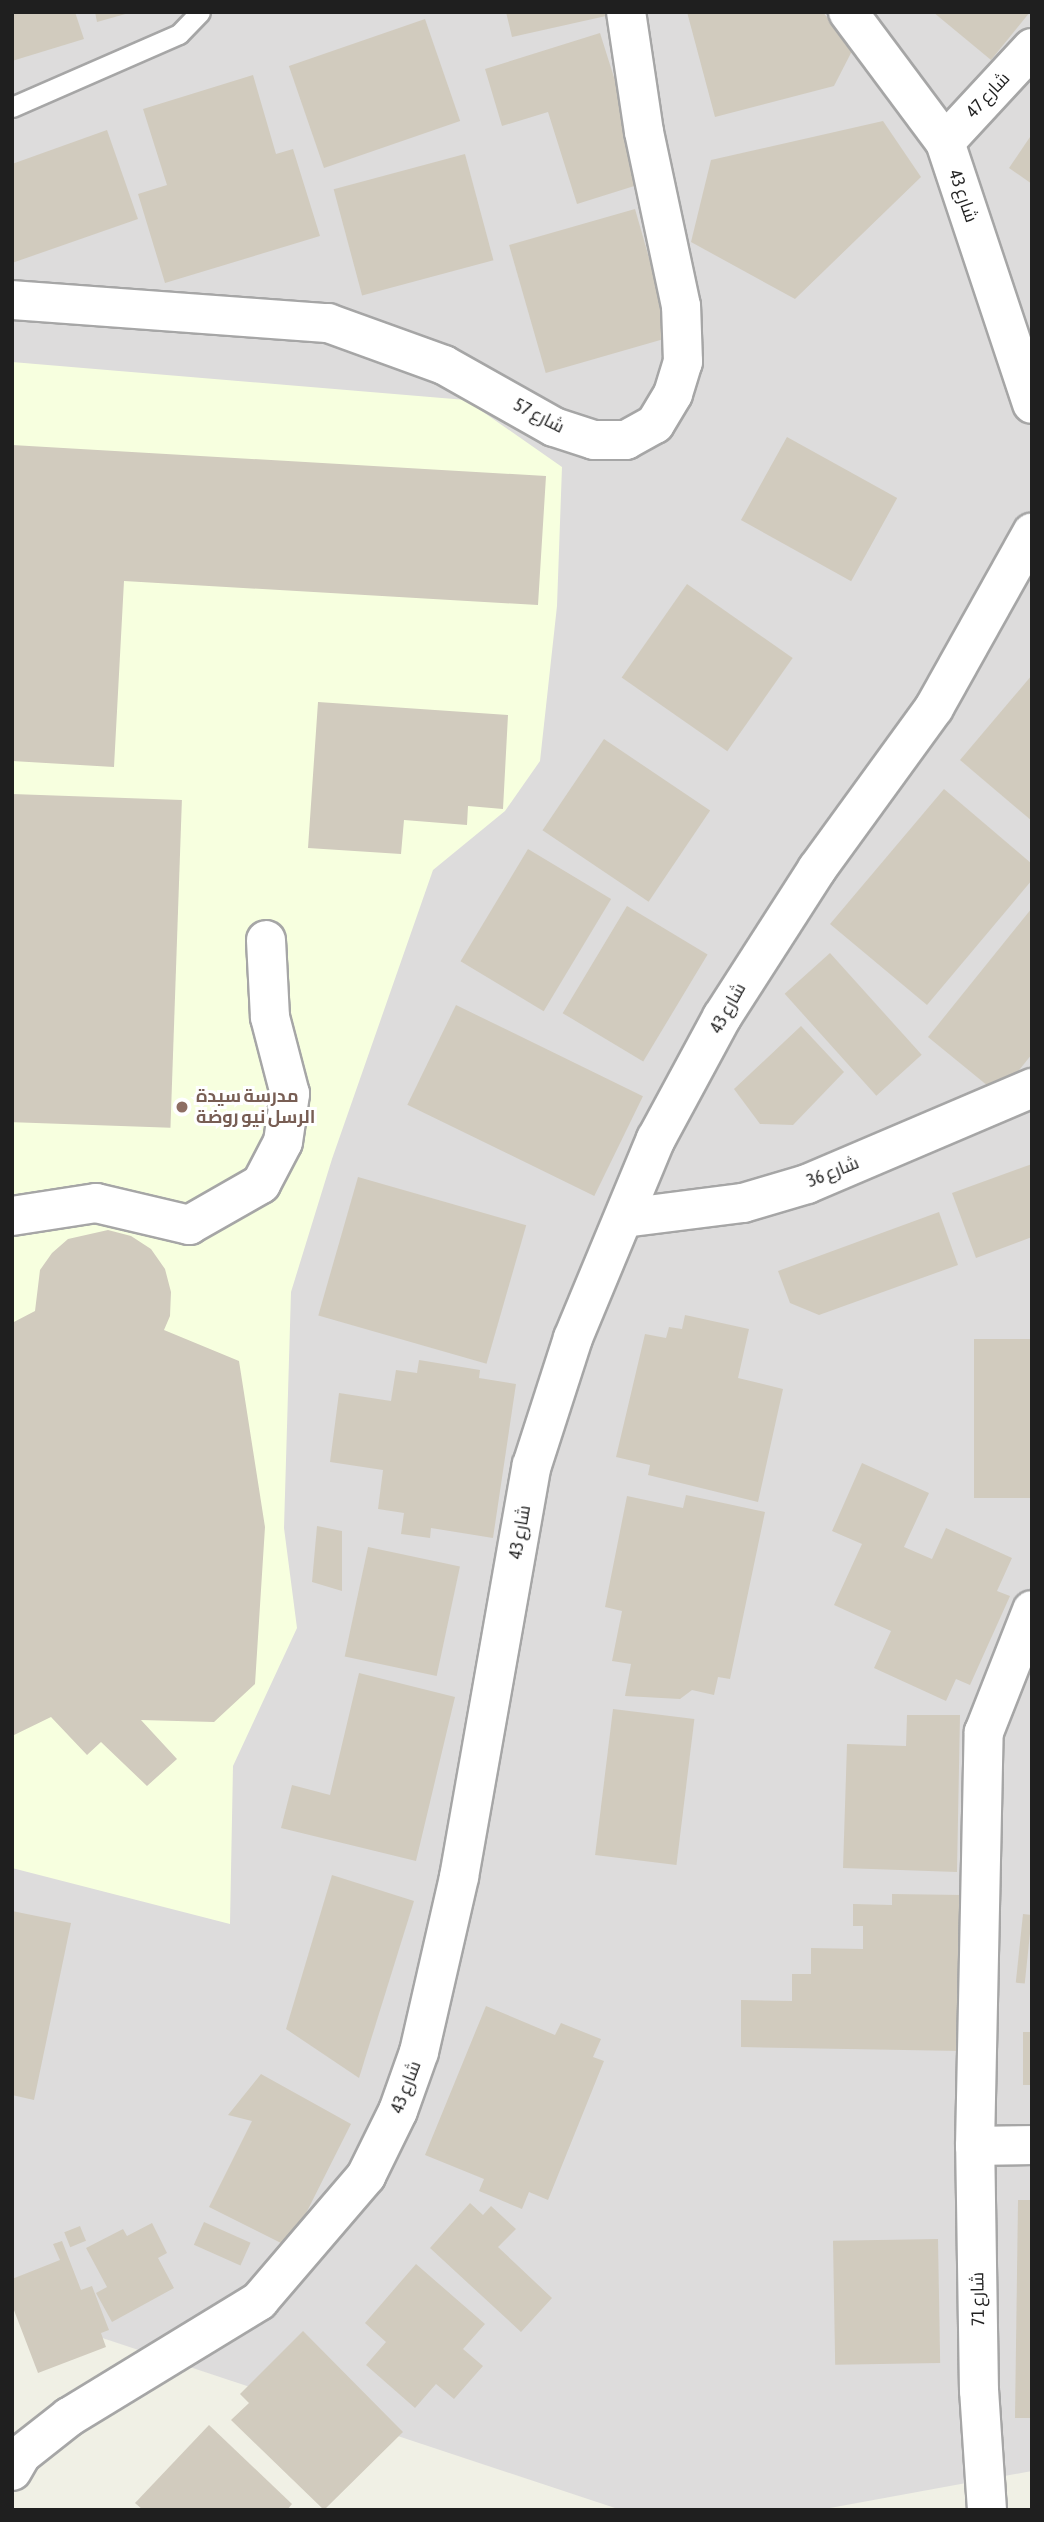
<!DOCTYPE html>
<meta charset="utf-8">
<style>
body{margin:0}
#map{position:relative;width:1044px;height:2522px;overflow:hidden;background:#f0f0e5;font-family:"Asap Condensed",Cairo,sans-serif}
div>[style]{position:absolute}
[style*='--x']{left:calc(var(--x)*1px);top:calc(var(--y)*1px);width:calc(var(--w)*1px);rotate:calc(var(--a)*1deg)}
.residential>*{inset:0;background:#dddcdc}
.education>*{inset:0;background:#f7ffdf}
.building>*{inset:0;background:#d1cbbe;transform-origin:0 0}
.roads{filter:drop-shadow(2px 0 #a6a6a6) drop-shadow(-2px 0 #a6a6a6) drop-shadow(0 2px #a6a6a6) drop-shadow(0 -2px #a6a6a6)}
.service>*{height:19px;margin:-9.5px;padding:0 9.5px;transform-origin:9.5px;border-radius:9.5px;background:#fff}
.minor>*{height:38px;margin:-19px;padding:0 19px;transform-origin:19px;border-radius:19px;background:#fff}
.dots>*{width:19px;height:19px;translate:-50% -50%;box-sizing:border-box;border:4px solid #fff;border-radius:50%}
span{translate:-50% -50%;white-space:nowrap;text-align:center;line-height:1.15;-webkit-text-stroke:6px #fff;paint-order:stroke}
.street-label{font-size:18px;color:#1f1f1f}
.education-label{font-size:18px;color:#785e54;font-weight:700}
.left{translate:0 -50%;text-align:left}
.frame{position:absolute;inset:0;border:14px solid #1f1f1f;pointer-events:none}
</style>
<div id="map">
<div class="residential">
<i style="clip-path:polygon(12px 12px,1032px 12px,1032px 2471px,819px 2510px,621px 2510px,12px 2308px)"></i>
</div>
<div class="education">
<i style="clip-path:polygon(12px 362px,466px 400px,562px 467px,557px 606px,540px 761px,505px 811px,433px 870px,332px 1159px,291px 1292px,284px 1528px,297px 1628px,233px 1766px,230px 1924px,12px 1868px)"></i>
</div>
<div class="building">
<i style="clip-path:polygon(12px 12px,75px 12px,84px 39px,12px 61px)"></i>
<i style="clip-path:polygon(95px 12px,128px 12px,129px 13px,97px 22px)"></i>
<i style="clip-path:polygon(506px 12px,614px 12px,615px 14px,512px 37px)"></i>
<i style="clip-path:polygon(687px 12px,823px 12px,852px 51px,834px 86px,715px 117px)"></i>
<i style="clip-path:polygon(933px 12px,1030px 12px,991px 60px)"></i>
<i style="left:425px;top:19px;width:108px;height:144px;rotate:71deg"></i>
<i style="clip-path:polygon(600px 33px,647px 182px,577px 204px,548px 112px,502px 126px,485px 69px)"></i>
<i style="clip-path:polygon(253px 75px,276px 154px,293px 149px,320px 236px,165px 283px,138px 194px,167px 185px,143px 109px)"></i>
<i style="clip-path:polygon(883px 121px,921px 177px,795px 299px,691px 242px,711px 160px)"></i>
<i style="clip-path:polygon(107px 130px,138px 219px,12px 263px,12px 164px)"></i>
<i style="clip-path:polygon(1032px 134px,1032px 184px,1009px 168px)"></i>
<i style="left:465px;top:154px;width:110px;height:136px;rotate:75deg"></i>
<i style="left:635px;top:209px;width:133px;height:131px;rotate:74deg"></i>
<i style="left:787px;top:437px;width:126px;height:95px;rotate:29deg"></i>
<i style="clip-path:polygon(12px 445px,546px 476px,538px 605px,124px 581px,114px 767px,12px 761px)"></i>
<i style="left:687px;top:584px;width:129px;height:114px;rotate:35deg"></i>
<i style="clip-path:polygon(1032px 675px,1032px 821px,960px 760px)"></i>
<i style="clip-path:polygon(318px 702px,508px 715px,503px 809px,468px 806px,467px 825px,404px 820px,401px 854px,308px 848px)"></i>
<i style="left:604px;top:739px;width:128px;height:110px;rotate:34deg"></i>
<i style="clip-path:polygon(944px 789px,1032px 864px,1032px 880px,927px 1005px,830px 924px)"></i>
<i style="left:12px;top:794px;width:170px;height:328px;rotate:2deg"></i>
<i style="left:528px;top:849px;width:97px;height:131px;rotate:31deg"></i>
<i style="left:627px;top:906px;width:94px;height:125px;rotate:31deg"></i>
<i style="clip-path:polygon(1032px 908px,1032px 1054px,999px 1095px,928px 1037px)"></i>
<i style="left:830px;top:953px;width:137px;height:61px;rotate:48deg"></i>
<i style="left:456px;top:1005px;width:208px;height:111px;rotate:26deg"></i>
<i style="clip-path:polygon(801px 1026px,844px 1072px,793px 1125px,760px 1124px,734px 1089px)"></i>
<i style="clip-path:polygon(1032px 1164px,1032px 1237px,976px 1258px,952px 1193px)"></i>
<i style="left:358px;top:1177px;width:175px;height:144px;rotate:16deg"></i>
<i style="clip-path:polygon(939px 1212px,958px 1265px,819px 1315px,790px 1303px,778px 1271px)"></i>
<i style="clip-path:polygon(108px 1230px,131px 1236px,151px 1249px,165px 1269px,171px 1292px,170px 1316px,164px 1330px,239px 1361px,265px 1527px,255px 1684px,214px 1722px,141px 1720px,177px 1759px,147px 1786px,101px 1742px,87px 1755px,51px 1717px,12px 1736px,12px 1323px,35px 1311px,40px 1270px,52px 1253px,68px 1239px)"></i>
<i style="clip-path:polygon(685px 1315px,749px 1329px,738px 1378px,783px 1389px,758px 1502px,648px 1475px,650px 1465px,616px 1457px,645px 1334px,666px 1338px,669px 1327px,682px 1329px)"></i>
<i style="left:1032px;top:1339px;width:159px;height:58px;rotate:90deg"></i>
<i style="clip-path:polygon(419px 1360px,480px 1370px,479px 1378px,516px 1384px,493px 1538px,431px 1528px,430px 1538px,401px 1534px,404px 1513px,378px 1509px,383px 1470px,330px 1462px,339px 1393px,391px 1401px,396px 1370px,417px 1373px)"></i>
<i style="clip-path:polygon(862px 1463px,929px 1493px,904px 1547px,932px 1559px,946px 1528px,1012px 1558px,997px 1591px,1010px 1596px,970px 1685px,956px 1679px,946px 1701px,874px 1668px,891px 1631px,834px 1605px,862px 1544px,832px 1531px)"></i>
<i style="clip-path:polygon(686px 1495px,765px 1512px,730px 1679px,718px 1677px,714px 1695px,692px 1690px,680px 1699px,625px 1696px,631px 1664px,612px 1661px,622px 1611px,605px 1607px,627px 1496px,683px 1508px)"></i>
<i style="clip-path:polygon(317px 1526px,342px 1531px,342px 1591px,312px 1582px)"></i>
<i style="left:368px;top:1547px;width:94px;height:112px;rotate:12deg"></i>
<i style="clip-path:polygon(359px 1673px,455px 1697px,416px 1861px,281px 1828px,292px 1785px,330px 1795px)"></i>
<i style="left:613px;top:1709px;width:82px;height:147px;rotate:7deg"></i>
<i style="clip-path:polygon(907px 1715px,960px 1715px,957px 1872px,843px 1868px,847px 1744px,906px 1746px)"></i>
<i style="clip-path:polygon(332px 1875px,414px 1901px,359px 2078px,286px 2029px)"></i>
<i style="clip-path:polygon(892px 1894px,963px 1895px,961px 2051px,741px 2047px,741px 2000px,792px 2001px,792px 1974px,811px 1974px,811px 1948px,863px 1949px,863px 1926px,853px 1926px,853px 1904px,892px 1905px)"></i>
<i style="clip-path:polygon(12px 1911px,71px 1923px,34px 2100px,12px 2095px)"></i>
<i style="left:1023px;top:1914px;width:9px;height:69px;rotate:6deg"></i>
<i style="clip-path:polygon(486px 2006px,555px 2035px,561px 2023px,601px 2039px,593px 2057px,604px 2061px,548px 2200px,529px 2192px,522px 2209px,479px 2191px,484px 2179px,425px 2155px)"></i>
<i style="left:1023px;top:2032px;width:9px;height:53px"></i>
<i style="clip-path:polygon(261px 2074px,351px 2124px,289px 2247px,209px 2207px,252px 2121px,228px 2115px)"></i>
<i style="clip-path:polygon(1018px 2200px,1032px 2200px,1032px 2418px,1015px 2418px)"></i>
<i style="clip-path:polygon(470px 2203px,483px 2215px,491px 2206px,516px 2229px,498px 2247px,552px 2298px,521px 2332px,430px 2248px)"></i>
<i style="left:204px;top:2222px;width:51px;height:25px;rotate:24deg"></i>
<i style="clip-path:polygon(152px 2223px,167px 2253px,158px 2258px,174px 2288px,112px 2322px,96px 2293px,107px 2287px,86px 2248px,123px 2229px,127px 2236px)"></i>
<i style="left:80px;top:2226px;width:16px;height:17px;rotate:68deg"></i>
<i style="left:938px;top:2239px;width:124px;height:105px;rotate:89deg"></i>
<i style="clip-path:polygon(62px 2241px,81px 2290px,92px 2286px,109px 2330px,101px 2333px,106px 2347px,38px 2373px,12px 2305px,12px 2279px,60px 2260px,53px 2244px)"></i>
<i style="clip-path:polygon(416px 2264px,485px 2324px,463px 2349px,483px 2366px,454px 2399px,436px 2384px,415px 2408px,366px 2365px,386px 2342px,365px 2323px)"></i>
<i style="clip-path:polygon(303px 2331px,403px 2432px,324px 2510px,231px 2420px,249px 2403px,240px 2394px)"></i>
<i style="clip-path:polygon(209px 2425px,292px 2504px,287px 2510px,143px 2510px,135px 2503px)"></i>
</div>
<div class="roads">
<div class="service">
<i style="--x:12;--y:107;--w:182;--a:-23.6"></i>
<i style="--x:179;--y:34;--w:30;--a:-46"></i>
</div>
<div class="minor">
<i style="--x:848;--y:12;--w:162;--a:53.3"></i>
<i style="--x:945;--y:142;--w:276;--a:71.6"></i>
<i style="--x:945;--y:142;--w:128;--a:-47.2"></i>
<i style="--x:12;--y:300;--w:317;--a:4.2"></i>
<i style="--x:328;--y:323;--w:123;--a:19.9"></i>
<i style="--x:444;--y:365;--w:126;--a:29.4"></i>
<i style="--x:554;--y:427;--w:42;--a:18"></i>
<i style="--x:594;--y:440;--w:32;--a:0"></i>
<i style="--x:626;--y:440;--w:33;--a:-29"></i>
<i style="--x:655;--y:424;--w:35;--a:-59"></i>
<i style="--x:673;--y:394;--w:34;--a:-73"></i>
<i style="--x:683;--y:362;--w:56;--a:-92"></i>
<i style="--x:681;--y:306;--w:178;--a:-102"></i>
<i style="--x:644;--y:132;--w:121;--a:-98.5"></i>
<i style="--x:12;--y:1216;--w:85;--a:-8.8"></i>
<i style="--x:96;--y:1203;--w:96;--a:13.3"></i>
<i style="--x:189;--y:1225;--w:83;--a:-29.7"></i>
<i style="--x:261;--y:1184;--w:47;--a:-62.4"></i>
<i style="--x:283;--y:1142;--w:49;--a:-81.7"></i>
<i style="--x:290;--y:1094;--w:80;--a:-104.6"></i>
<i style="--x:270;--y:1017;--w:77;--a:-93"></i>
<i style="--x:624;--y:1218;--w:120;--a:-7.2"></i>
<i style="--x:743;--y:1203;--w:67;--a:-16.5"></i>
<i style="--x:807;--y:1184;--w:245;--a:-23.1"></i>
<i style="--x:975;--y:2146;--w:57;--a:-1"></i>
<i style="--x:12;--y:2471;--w:20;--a:-60"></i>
<i style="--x:22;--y:2454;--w:60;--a:-38.2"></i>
<i style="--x:69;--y:2417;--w:223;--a:-31.4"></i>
<i style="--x:259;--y:2301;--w:165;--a:-49.4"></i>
<i style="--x:366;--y:2176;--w:72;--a:-63.8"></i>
<i style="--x:398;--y:2111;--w:63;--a:-70.4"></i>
<i style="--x:419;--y:2052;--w:180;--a:-77.1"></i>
<i style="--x:459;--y:1877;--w:418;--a:-80"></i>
<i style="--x:532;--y:1465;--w:133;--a:-72.1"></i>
<i style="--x:573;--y:1338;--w:216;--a:-67.4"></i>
<i style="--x:656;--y:1139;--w:139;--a:-61.6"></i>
<i style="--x:722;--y:1017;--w:176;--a:-57.3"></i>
<i style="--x:817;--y:869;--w:199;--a:-54"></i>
<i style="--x:934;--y:708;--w:201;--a:-60.8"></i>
<i style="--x:987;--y:2510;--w:119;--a:-93.8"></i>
<i style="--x:979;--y:2391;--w:245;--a:-90.9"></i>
<i style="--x:975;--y:2146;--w:414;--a:-88.8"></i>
<i style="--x:984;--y:1732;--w:131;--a:-68.5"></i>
</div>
</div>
<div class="dots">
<i style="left:182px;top:1107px;background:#8d6e63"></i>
</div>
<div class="street-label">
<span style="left:988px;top:95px;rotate:-47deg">شارع 47</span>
<span style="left:963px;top:196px;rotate:71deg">شارع 43</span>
<span style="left:539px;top:416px;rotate:27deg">شارع 57</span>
<span style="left:728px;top:1008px;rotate:-61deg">شارع 43</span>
<span style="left:833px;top:1172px;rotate:-22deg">شارع 36</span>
<span style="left:520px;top:1532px;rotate:-80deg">شارع 43</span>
<span style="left:406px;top:2087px;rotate:-69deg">شارع 43</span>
<span style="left:978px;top:2299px;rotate:-91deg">شارع 71</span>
</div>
<div class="education-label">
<span class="left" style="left:196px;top:1107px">مدرسة سيدة<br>الرسل نيو روضة</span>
</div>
<div class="frame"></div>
</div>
